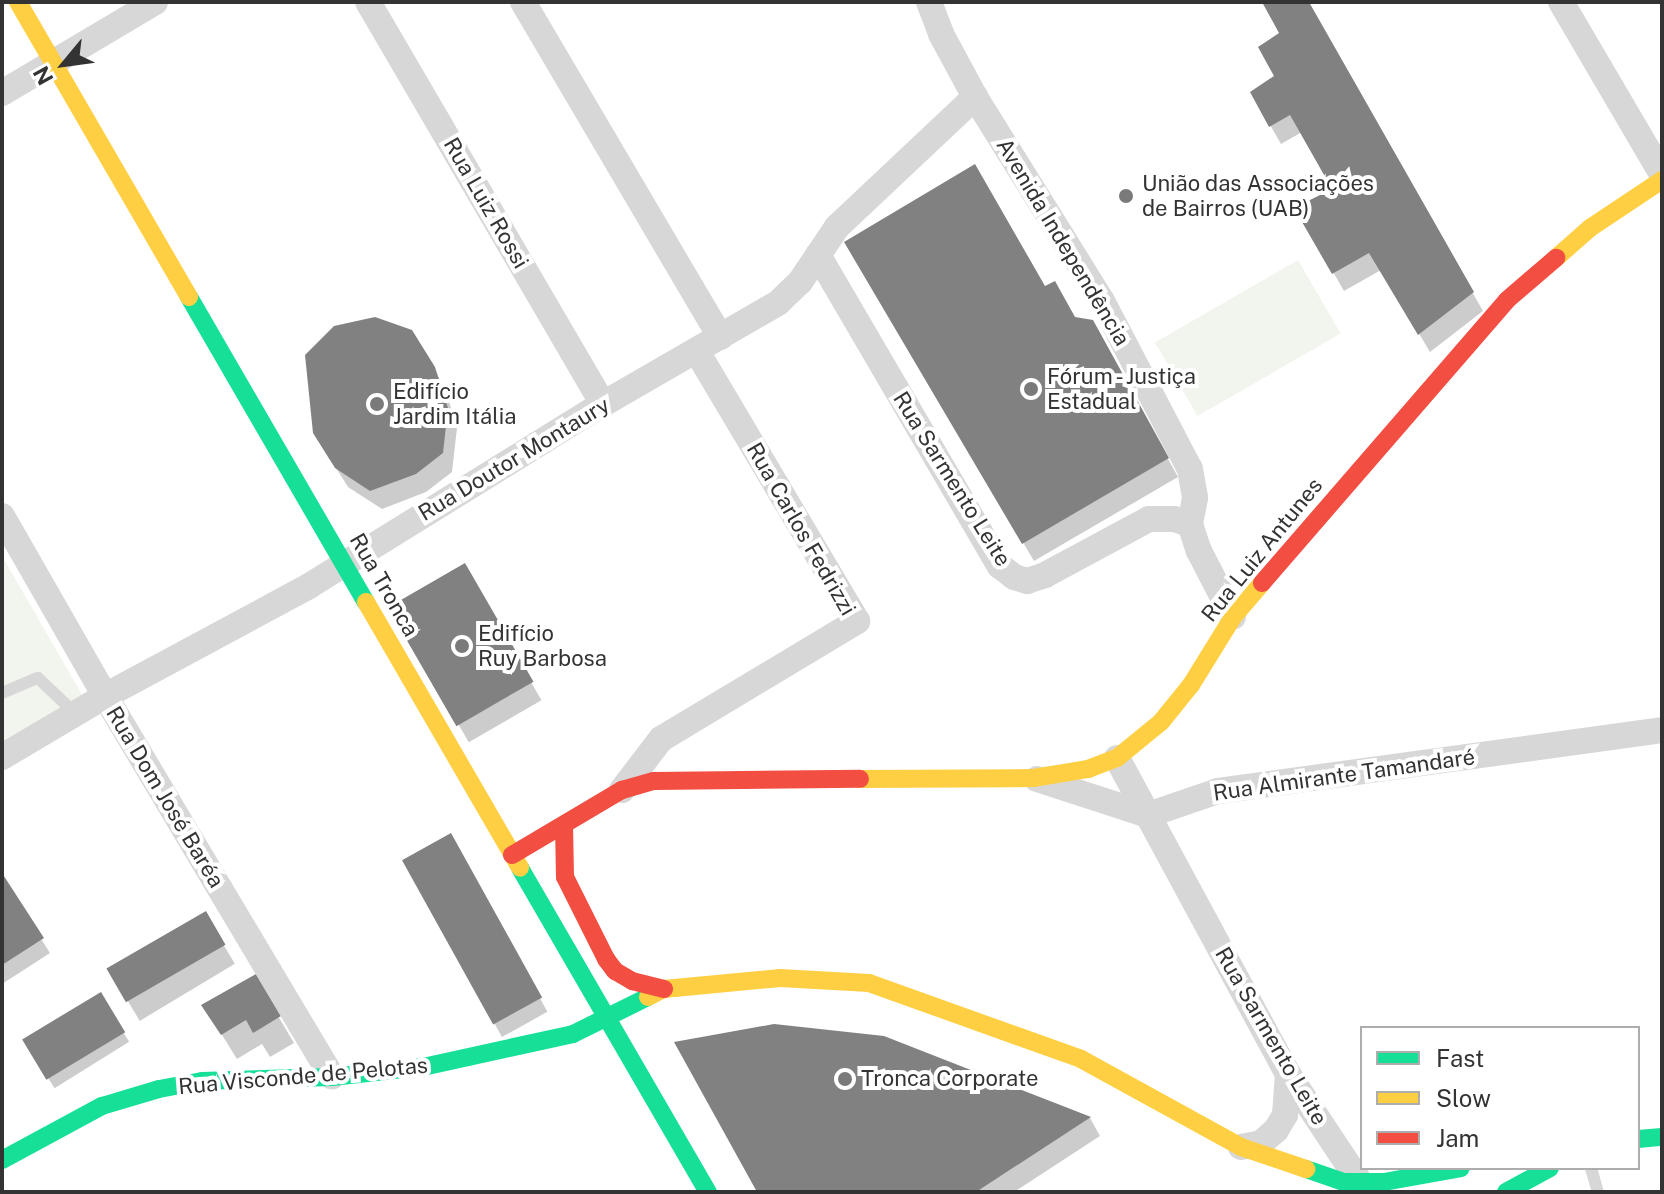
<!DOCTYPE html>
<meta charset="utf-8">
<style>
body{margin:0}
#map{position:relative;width:1664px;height:1194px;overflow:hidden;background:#fff;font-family:"Public Sans",sans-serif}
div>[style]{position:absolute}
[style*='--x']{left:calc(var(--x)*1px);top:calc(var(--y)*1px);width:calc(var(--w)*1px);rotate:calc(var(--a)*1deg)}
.green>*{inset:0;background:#f1f5ed;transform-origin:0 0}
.shadow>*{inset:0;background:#0003;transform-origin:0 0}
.building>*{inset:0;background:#818181;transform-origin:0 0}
.lane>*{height:12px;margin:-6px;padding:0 6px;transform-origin:6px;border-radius:6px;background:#d7d7d7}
.street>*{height:26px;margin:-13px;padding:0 13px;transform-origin:13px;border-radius:13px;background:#d7d7d7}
.fast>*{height:18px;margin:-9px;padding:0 9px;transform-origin:9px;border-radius:9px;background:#16e098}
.slow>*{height:18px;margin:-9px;padding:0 9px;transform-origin:9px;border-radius:9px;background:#ffcf43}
.jam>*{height:18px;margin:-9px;padding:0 9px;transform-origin:9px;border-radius:9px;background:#f24e42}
.dots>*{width:22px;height:22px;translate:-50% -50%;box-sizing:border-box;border:4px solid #fff;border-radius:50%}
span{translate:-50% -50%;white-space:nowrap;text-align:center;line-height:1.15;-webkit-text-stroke:8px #fff;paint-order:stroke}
.poi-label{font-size:22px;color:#333}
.left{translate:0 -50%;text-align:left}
.street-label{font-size:22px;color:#333}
.frame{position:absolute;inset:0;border:4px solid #333;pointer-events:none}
.legend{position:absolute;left:1360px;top:1026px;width:280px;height:144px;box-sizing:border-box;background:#fff;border:2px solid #adadad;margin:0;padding:10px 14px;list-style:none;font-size:24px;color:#333}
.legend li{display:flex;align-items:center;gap:16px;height:40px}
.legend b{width:40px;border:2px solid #adadad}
.north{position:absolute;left:24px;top:24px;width:80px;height:80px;-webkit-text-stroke:6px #fff;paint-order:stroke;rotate:241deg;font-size:22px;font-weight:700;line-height:32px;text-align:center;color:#333}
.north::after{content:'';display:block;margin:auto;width:28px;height:36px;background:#333;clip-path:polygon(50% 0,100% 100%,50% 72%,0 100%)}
</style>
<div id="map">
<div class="green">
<i style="left:1298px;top:260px;width:85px;height:165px;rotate:60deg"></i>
<i style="clip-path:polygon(2px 556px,88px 705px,2px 755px)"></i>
</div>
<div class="shadow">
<i style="clip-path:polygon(1264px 2px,1307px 2px,1483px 311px,1430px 352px,1381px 270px,1344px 291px,1297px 209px,1335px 190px,1302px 132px,1281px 144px,1252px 93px,1277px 77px,1282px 34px)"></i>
<i style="clip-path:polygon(846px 243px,1044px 288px,1075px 319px,1103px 341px,1178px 477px,1034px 561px)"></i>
<i style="clip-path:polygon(411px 332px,445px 388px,457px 428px,452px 472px,426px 492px,382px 509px,348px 487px,326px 452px)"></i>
<i style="left:464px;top:566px;width:155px;height:84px;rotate:60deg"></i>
<i style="left:450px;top:836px;width:201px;height:52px;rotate:61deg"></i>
<i style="clip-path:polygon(2px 877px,50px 953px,2px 984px)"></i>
<i style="left:205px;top:914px;width:58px;height:111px;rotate:59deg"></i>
<i style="clip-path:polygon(255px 977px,294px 1043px,270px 1057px,262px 1044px,237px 1059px,204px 1006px)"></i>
<i style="left:100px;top:995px;width:55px;height:88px;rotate:58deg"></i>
<i style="clip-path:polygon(883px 1038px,1090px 1118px,1100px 1136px,1014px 1192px,759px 1192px)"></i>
</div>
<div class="building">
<i style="clip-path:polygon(1262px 2px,1309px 2px,1474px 292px,1418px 335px,1369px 253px,1332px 274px,1294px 208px,1332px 189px,1290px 115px,1269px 127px,1250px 92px,1274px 76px,1258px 47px,1279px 33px)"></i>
<i style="clip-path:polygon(975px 164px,1045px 286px,1055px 281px,1075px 317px,1093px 320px,1169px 458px,1022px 544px,844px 242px)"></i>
<i style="clip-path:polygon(375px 317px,412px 330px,435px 367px,448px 408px,443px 453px,416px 474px,370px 491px,335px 468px,313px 433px,305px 355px,334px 326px)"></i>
<i style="left:465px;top:563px;width:137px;height:89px;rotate:60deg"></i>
<i style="left:451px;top:833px;width:188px;height:56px;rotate:61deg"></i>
<i style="clip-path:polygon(2px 873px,44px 938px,2px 965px)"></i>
<i style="left:206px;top:911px;width:39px;height:115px;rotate:60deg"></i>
<i style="clip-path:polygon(256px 974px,281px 1016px,253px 1033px,246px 1020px,221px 1035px,201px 1005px)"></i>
<i style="left:101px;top:992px;width:47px;height:92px;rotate:59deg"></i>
<i style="clip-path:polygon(774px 1024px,884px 1036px,1091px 1117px,976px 1192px,757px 1192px,674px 1042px)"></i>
</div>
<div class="lane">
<i style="--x:2;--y:693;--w:39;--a:-23"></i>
<i style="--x:38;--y:678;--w:51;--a:43.4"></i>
<i style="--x:1591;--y:1168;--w:25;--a:74"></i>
</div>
<div class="street">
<i style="--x:368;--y:2;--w:466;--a:59.7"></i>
<i style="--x:523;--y:2;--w:389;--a:59.5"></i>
<i style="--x:929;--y:2;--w:34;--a:69"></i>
<i style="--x:941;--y:34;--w:72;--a:61.6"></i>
<i style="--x:975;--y:97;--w:240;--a:58.1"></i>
<i style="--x:1102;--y:301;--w:190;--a:62.4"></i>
<i style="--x:1190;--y:469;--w:29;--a:80"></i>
<i style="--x:1195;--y:498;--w:26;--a:101"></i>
<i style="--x:1190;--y:524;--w:28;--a:72"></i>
<i style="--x:1199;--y:551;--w:74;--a:62.7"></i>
<i style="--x:1561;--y:2;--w:199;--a:59.6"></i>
<i style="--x:2;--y:93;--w:178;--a:-30.7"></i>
<i style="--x:818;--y:255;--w:360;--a:59.7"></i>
<i style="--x:1000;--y:566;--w:18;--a:38"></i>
<i style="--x:1014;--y:577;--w:14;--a:17"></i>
<i style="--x:1027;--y:581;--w:19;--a:-18"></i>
<i style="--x:1045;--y:575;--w:118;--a:-28.3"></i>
<i style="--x:1149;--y:519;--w:25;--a:0"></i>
<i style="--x:1174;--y:519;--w:17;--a:17"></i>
<i style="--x:2;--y:516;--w:207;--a:60.2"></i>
<i style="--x:105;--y:696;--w:443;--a:59.2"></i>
<i style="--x:2;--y:757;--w:120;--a:-30.6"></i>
<i style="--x:105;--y:696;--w:232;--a:-28.3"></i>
<i style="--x:309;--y:586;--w:346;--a:-31.8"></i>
<i style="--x:603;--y:404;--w:202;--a:-30"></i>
<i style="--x:778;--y:303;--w:30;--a:-44"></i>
<i style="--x:800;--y:282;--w:66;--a:-56.1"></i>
<i style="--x:837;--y:227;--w:190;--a:-43.3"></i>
<i style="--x:1117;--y:758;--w:359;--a:61.6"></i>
<i style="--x:1288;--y:1074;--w:132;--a:56.4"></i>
<i style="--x:1037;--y:779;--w:117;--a:18"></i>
<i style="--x:1148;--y:815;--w:74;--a:-18.9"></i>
<i style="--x:1218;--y:791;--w:448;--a:-7.8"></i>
<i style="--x:622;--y:790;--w:64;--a:-52.6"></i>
<i style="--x:661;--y:739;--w:229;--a:-31"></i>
<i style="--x:857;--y:621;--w:314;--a:-120.7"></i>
<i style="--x:1241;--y:1147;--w:20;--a:-11"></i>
<i style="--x:1261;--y:1143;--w:20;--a:-41"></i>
<i style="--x:1276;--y:1130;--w:17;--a:-59"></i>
<i style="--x:1285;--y:1115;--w:41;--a:-85.8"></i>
</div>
<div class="fast">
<i style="--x:189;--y:297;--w:353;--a:59.9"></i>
<i style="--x:520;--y:868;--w:375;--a:59.9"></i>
<i style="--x:1638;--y:1139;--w:24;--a:-5"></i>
<i style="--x:2;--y:1160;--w:114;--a:-28.4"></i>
<i style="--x:102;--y:1106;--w:59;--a:-16.6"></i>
<i style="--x:159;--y:1089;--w:44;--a:-10.5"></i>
<i style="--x:202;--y:1081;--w:130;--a:-1.8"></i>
<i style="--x:332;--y:1077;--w:92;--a:-6.3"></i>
<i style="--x:423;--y:1067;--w:154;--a:-12.4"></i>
<i style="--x:573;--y:1034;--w:84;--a:-26.3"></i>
<i style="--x:1306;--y:1169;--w:39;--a:19"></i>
<i style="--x:1343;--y:1182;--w:41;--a:0"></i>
<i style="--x:1384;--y:1182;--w:78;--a:-10.3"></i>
<i style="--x:1506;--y:1192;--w:50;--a:-28.6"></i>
</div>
<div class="slow">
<i style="--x:18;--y:2;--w:341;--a:59.9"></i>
<i style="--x:1556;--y:258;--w:45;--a:-41.4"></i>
<i style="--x:1590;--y:228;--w:87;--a:-33.7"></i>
<i style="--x:366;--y:602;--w:307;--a:59.9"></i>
<i style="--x:860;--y:779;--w:173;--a:-0.3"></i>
<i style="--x:1033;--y:778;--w:56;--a:-9.3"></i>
<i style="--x:1088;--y:769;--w:31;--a:-21"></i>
<i style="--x:1117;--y:758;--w:57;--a:-39.3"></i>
<i style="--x:1161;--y:722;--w:48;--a:-51"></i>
<i style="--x:1191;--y:685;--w:80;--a:-58.3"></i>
<i style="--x:1233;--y:617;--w:45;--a:-49.5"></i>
<i style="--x:648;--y:997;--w:18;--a:-27"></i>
<i style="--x:664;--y:989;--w:117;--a:-5.4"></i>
<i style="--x:780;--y:978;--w:89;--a:3.2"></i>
<i style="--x:869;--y:983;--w:225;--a:19.7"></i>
<i style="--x:1081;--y:1059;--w:183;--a:28.8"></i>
<i style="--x:1241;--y:1147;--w:69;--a:18.7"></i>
</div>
<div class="jam">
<i style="--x:1262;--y:583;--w:374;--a:-49.1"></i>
<i style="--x:1507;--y:300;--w:65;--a:-40.6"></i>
<i style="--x:564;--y:825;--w:52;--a:88.9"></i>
<i style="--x:565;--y:877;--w:92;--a:63.4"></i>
<i style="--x:606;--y:959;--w:15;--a:53"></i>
<i style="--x:615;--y:971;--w:20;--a:30"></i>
<i style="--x:632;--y:981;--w:33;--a:14"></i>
<i style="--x:512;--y:855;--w:128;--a:-30.6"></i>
<i style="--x:622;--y:790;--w:33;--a:-16"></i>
<i style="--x:654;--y:781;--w:206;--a:-0.6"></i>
</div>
<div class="dots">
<i style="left:1126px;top:196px;background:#7a7a7a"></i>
<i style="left:1031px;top:389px;background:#7a7a7a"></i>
<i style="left:377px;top:404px;background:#7a7a7a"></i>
<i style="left:462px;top:646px;background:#7a7a7a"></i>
<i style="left:845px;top:1079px;background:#7a7a7a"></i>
</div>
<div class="poi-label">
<span class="left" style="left:1142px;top:196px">União das Associações<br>de Bairros (UAB)</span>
<span class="left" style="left:1047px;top:389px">Fórum - Justiça<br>Estadual</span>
<span class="left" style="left:393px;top:404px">Edifício<br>Jardim Itália</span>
<span class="left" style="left:478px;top:646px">Edifício<br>Ruy Barbosa</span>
<span class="left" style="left:861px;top:1079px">Tronca Corporate</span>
</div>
<div class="street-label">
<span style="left:486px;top:203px;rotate:60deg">Rua Luiz Rossi</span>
<span style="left:1063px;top:242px;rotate:59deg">Avenida Independência</span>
<span style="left:514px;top:459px;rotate:-31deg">Rua Doutor Montaury</span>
<span style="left:952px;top:479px;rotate:58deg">Rua Sarmento Leite</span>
<span style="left:801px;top:529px;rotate:60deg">Rua Carlos Fedrizzi</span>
<span style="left:1262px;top:550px;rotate:-51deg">Rua Luiz Antunes</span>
<span style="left:384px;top:585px;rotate:60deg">Rua Tronca</span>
<span style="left:1344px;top:775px;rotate:-8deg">Rua Almirante Tamandaré</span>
<span style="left:165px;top:797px;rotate:59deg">Rua Dom José Baréa</span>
<span style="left:1271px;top:1036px;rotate:60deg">Rua Sarmento Leite</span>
<span style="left:303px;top:1076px;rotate:-5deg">Rua Visconde de Pelotas</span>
</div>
<div class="frame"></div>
<ul class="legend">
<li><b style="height:10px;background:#16e098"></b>Fast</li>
<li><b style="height:10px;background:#ffcf43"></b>Slow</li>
<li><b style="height:10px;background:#f24e42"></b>Jam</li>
</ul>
<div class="north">N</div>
</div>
